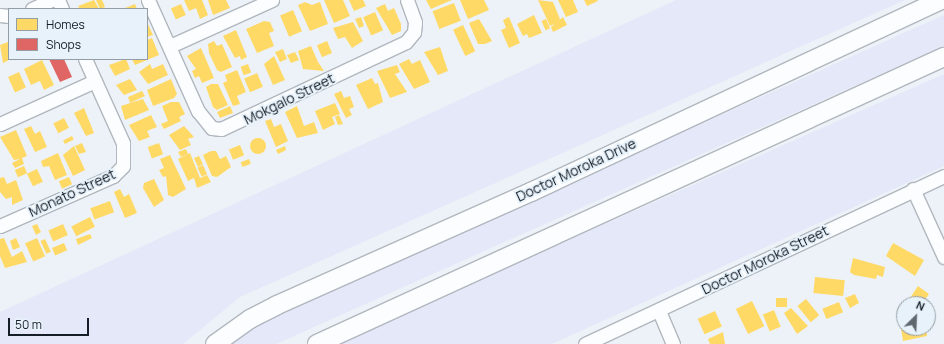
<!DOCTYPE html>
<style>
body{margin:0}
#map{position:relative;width:944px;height:344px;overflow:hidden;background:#ecf2f7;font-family:Manrope,sans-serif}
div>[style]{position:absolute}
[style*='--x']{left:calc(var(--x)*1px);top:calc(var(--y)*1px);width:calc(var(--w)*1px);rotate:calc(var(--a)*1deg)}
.green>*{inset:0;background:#e5e8f9}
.homes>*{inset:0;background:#ffd966;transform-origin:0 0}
.round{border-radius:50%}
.shops>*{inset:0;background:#e06666}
.roads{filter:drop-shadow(1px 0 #b0b7be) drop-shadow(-1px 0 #b0b7be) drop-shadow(0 1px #b0b7be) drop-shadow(0 -1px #b0b7be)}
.street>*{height:13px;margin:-6.5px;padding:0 6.5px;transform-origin:6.5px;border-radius:6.5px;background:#fcfdfe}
.secondary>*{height:18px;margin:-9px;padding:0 9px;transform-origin:9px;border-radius:9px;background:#fcfdfe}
span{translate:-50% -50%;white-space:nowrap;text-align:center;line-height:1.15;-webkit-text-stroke:4px #e8f2fb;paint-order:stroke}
.street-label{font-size:14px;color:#151e26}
.legend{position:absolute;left:8px;top:8px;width:140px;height:52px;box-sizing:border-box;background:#e8f2fb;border:1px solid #949da6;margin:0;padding:5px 7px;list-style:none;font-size:12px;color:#151e26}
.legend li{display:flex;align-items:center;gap:8px;height:20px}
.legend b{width:20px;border:1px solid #949da6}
.north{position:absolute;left:896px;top:296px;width:40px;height:40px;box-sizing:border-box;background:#e8f2fb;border:1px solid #949da6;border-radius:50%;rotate:24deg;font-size:11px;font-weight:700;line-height:16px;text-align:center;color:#151e26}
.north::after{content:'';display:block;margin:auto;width:14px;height:18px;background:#60686f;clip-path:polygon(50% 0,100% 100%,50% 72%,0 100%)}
.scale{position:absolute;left:8px;top:318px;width:81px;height:18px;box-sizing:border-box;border:2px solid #151e26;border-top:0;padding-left:5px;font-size:12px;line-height:14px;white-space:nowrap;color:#151e26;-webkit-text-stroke:3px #e8f2fb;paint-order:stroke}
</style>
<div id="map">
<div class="green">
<i style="clip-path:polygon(676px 0,905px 0,240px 297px,183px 344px,0 344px,0 312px)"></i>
<i style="clip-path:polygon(944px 15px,944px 46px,276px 344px,226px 344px,251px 325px)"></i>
<i style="clip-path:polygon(944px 74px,944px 166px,552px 344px,333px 344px)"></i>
</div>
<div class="homes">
<i style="clip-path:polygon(94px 0,99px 9px,80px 9px,78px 6px)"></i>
<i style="clip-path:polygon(96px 0,102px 0,105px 7px,100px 9px)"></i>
<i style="clip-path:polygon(184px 0,202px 0,208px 15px,200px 19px,196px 8px,189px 11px)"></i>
<i style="clip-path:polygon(208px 0,226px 0,230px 8px,213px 15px)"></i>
<i style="clip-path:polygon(324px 0,343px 0,350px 16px,334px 23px)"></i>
<i style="clip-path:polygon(349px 0,363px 0,366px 6px,354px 11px)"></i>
<i style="clip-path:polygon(426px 0,452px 0,431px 9px)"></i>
<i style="clip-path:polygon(460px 0,484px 0,489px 10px,468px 19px)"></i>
<i style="clip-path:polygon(538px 0,553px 2px,560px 19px,557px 23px,550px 26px)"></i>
<i style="clip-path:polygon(558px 0,573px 0,578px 12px,566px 17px)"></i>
<i style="clip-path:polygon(584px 0,597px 0,598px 1px,587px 6px)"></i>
<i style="clip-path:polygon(305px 2px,312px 5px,320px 2px,328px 24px,310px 31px,298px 5px)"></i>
<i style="left:454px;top:3px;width:19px;height:23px;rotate:69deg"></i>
<i style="clip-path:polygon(135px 4px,137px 9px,116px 9px,125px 8px)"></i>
<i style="left:181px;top:4px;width:12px;height:11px;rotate:66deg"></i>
<i style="clip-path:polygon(385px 4px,388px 11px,394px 8px,401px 24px,401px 31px,392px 35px,376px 8px)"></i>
<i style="left:293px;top:10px;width:23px;height:14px;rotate:67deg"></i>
<i style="left:375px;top:12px;width:20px;height:13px;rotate:66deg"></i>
<i style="clip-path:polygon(534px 15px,542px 33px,529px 38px,527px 34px,523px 36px,517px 24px)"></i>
<i style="clip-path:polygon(361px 17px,364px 26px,359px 28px,355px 19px)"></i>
<i style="clip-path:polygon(509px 17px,520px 43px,509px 48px,501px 30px,506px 28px,503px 20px)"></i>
<i style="clip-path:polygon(563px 17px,567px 25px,553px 32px,551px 27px)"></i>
<i style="clip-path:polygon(479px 19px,492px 41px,485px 44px,478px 44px,469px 23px)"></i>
<i style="left:546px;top:19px;width:10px;height:5px;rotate:66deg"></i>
<i style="clip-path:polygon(264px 21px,270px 22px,274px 31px,269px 33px,274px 46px,257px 53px,246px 29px)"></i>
<i style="clip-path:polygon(147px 22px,153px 35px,147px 37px)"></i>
<i style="clip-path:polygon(353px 22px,363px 41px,352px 48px,345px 37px,338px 39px,333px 28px)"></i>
<i style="left:463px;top:25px;width:29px;height:11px;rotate:65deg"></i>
<i style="clip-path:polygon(236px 30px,247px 57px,241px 60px,240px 56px,235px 58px,223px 36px)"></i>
<i style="clip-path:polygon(152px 38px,159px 55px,135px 65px,132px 59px,147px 59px,147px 40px)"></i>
<i style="clip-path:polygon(214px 41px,217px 46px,222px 44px,232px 67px,221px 72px,217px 70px,209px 53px,208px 44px)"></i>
<i style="left:327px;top:41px;width:13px;height:11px;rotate:67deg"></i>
<i style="clip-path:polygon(8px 42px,9px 60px,3px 63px,0 45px)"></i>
<i style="clip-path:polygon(311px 46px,318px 62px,324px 71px,303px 69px,298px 51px)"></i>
<i style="clip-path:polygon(440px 47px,448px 71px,438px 75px,424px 52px)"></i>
<i style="clip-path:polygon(201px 48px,214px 78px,202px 83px,199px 76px,195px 78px,192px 71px,196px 69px,187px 56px)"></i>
<i style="clip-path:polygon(283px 49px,287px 59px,280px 62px,275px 52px)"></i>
<i style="clip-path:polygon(295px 52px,299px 60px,291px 63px,287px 55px)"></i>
<i style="clip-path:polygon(274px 56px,285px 80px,273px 85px,264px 64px)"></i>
<i style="clip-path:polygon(126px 59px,130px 69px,115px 76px,109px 65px)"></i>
<i style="clip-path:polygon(409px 59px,412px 64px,420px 60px,430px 82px,414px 89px,399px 64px)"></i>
<i style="clip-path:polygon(42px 60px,54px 85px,44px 90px,40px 81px,31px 85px,24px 69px)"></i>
<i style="clip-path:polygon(150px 64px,152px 69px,163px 64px,168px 75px,148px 84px,139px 72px)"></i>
<i style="left:248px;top:64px;width:9px;height:8px;rotate:69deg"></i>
<i style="clip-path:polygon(397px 65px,400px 72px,395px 74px,407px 92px,390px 98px,377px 71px)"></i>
<i style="clip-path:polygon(237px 70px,246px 92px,237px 96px,240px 104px,233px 106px,223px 83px,227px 81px,225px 75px)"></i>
<i style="left:19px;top:72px;width:17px;height:12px;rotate:66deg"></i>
<i style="left:257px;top:73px;width:15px;height:14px;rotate:67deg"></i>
<i style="clip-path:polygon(372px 78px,375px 84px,378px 83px,383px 102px,368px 109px,356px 85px)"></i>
<i style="clip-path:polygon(130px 79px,137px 90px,124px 95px,116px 85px)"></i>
<i style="clip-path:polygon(171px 79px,177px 94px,174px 98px,153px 106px,147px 90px)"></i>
<i style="clip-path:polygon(211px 84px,218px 84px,228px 105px,217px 110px,213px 107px,206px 87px)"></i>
<i style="clip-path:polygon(142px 91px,145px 96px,130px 103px,128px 97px)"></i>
<i style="clip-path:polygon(341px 91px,344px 98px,350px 96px,354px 107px,349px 109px,352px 115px,346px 118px,334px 94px)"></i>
<i style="clip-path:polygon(143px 99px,149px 110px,125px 120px,121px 106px)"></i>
<i style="clip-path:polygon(171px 102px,179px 102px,185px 114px,179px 117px,181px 121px,164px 129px,161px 124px,168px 121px,162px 106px)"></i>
<i style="clip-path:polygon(335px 103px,340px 114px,332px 117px,335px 124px,323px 130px,315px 111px)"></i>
<i style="clip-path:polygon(230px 106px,233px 113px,220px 118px,217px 112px)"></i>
<i style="clip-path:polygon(297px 106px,304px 126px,314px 122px,318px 133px,297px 138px,285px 112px)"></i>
<i style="clip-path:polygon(84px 108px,94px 133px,86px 136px,74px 113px)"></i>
<i style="clip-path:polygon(151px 115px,157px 127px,147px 131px,150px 137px,139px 141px,129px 125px)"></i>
<i style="clip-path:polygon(339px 115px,343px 124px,338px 125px,335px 117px)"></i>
<i style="left:64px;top:118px;width:11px;height:12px;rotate:63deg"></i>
<i style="clip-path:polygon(271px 119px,274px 127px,281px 124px,288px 141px,276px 147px,265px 121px)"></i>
<i style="clip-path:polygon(31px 126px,35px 134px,40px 131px,47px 147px,35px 152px,24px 129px)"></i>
<i style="clip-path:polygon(184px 126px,194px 137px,188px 139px,191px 145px,180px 150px,169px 135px)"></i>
<i style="clip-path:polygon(16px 130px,27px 156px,22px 158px,24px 164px,15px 168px,12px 163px,20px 159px,14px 160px,0 137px)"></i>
<i style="left:72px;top:136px;width:4px;height:10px;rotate:63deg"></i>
<i class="round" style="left:250px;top:138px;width:16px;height:16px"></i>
<i style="clip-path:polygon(82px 143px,86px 152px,79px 154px,75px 146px)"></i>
<i style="left:159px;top:143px;width:12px;height:12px;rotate:70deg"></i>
<i style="left:240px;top:145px;width:11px;height:12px;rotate:68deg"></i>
<i style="clip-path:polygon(74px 146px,85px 170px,73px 176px,63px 155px)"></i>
<i style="clip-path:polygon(285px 146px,286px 150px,278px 154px,276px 150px)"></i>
<i style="clip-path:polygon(186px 149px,188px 154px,181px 157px,178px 152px)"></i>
<i style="clip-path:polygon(211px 151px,216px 151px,220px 159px,226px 156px,231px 167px,217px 177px,212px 176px,203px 155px)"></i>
<i style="clip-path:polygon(58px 153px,67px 175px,55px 180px,49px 166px,43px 167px,41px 161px)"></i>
<i style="clip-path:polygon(190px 153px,200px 178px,207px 175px,211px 182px,197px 188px,194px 178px,188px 181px,178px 159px)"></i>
<i style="clip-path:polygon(170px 155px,186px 189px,173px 197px,168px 195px,166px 176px,163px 177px,159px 170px,164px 168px,160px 159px)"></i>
<i style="clip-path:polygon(199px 156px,203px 164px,198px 167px,194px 158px)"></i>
<i style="left:249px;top:159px;width:5px;height:9px;rotate:68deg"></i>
<i style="left:203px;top:165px;width:10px;height:6px;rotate:66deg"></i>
<i style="left:24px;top:166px;width:8px;height:10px;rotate:67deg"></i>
<i style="left:37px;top:169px;width:14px;height:11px;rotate:65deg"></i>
<i style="clip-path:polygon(4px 177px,7px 184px,16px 180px,23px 200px,12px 205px,12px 197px,6px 199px,0 192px,0 178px)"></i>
<i style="left:69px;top:177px;width:8px;height:11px;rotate:67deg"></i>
<i style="clip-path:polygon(154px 179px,164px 200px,154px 207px,143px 188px,144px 183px)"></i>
<i style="clip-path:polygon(120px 189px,124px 197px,129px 194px,137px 213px,125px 218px,114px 192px)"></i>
<i style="left:110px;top:201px;width:12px;height:21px;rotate:70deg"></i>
<i style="left:90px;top:217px;width:11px;height:21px;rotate:63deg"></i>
<i style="clip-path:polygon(37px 224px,41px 232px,36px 235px,32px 226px)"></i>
<i style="left:63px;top:224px;width:12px;height:16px;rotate:66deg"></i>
<i style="clip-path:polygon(90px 234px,92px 238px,78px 245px,76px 239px)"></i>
<i style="clip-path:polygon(4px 238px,12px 257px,22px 251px,27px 262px,5px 268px,0 256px,0 239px)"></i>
<i style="clip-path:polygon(16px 238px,20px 247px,13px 250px,10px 241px)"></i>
<i style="left:37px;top:238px;width:20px;height:13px;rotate:66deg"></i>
<i style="left:45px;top:239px;width:14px;height:5px;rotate:65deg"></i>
<i style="left:64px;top:243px;width:8px;height:13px;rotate:67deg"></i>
<i style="clip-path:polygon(893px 243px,924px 260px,915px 276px,886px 256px)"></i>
<i style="clip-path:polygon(853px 258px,885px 267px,883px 277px,877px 275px,876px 279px,854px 275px,850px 272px)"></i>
<i style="left:815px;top:277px;width:30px;height:16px;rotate:6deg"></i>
<i style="clip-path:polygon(918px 286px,929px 294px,922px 304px,906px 304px)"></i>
<i style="clip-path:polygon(855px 294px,859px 303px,850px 308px,845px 298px)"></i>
<i style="left:787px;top:298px;width:9px;height:11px;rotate:90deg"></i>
<i style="left:806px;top:299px;width:21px;height:11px;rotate:51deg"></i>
<i style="left:752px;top:301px;width:28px;height:18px;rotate:64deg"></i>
<i style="left:839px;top:302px;width:11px;height:18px;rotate:68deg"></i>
<i style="clip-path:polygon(791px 308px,808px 326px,797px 334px,784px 313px)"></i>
<i style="left:774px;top:310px;width:18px;height:12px;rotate:68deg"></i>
<i style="left:715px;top:311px;width:17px;height:19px;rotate:66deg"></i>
<i style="clip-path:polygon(901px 328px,926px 328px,927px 336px,903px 341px)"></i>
<i style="clip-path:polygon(723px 332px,725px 344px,710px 344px,708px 339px)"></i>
</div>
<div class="shops">
<i style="clip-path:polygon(49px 59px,64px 59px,72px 77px,60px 82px)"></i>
</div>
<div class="roads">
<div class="street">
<i style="--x:58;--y:0;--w:10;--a:66"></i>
<i style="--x:148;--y:0;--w:122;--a:65.8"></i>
<i style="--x:198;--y:111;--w:22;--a:51"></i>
<i style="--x:212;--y:128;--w:9;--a:6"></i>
<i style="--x:221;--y:129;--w:204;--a:-25.2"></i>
<i style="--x:406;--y:42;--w:13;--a:-51"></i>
<i style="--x:414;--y:32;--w:10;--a:-84"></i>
<i style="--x:415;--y:22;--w:23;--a:-110"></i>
<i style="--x:32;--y:9;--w:21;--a:-25"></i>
<i style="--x:0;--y:15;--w:9;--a:6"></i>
<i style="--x:170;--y:46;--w:112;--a:-24.3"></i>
<i style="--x:0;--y:124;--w:104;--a:-24.4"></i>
<i style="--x:913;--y:189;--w:75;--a:65.5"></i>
<i style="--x:0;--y:226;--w:124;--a:-23.9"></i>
<i style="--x:113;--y:176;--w:14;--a:-45"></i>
<i style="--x:123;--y:166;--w:23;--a:-90"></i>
<i style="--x:123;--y:143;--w:92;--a:-114.3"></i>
<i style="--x:659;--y:311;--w:36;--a:67"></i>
<i style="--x:585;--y:344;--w:396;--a:-25.1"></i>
</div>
<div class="secondary">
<i style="--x:215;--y:344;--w:43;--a:-35.5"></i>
<i style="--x:250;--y:319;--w:30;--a:-27"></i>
<i style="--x:277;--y:305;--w:278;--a:-24"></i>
<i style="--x:531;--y:192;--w:452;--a:-25.1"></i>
<i style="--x:317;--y:344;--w:690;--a:-24.6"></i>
</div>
</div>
<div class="street-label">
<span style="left:289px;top:99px;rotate:-26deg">Mokgalo Street</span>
<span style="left:576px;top:170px;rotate:-25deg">Doctor Moroka Drive</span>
<span style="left:72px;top:193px;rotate:-25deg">Monato Street</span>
<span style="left:765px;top:260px;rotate:-26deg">Doctor Moroka Street</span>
</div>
<ul class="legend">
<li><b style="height:11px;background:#ffd966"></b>Homes</li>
<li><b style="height:11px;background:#e06666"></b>Shops</li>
</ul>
<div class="north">N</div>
<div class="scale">50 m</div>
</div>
